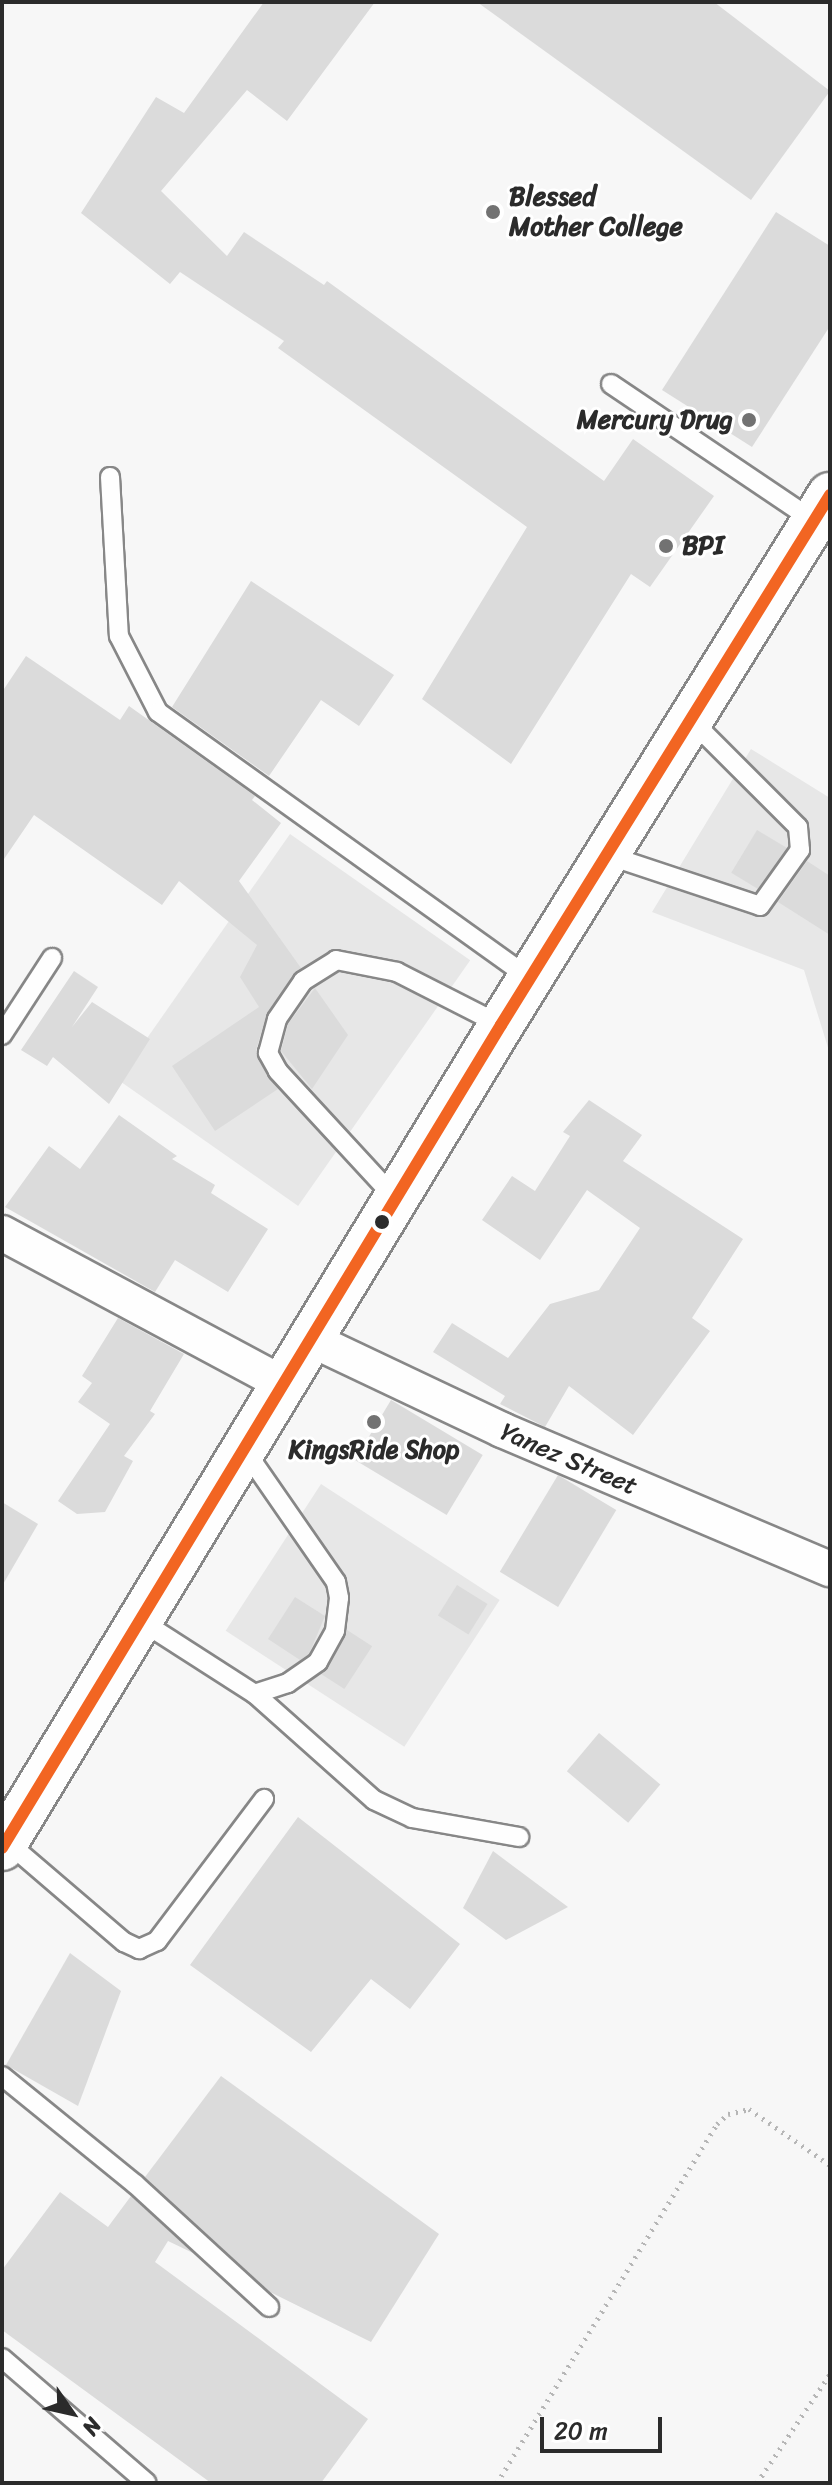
<!DOCTYPE html>
<style>
body{margin:0}
#map{position:relative;width:832px;height:2485px;overflow:hidden;background:#f7f7f7;font-family:Sriracha,sans-serif}
div>[style]{position:absolute}
[style*='--x']{left:calc(var(--x)*1px);top:calc(var(--y)*1px);width:calc(var(--w)*1px);rotate:calc(var(--a)*1deg)}
.built>*{inset:0;background:#e7e7e7;transform-origin:0 0}
.building>*{inset:0;background:#dbdbdb;transform-origin:0 0}
.path>*{height:5px;margin-top:-2.5px;transform-origin:0;background:repeating-linear-gradient(90deg,#b6b6b6 0 2px,transparent 0 8px)}
.roads{filter:drop-shadow(2px 0 #878787) drop-shadow(-2px 0 #878787) drop-shadow(0 2px #878787) drop-shadow(0 -2px #878787)}
.service>*{height:18px;margin:-9px;padding:0 9px;transform-origin:9px;border-radius:9px;background:#fefefe}
.minor>*{height:34px;margin:-17px;padding:0 17px;transform-origin:17px;border-radius:17px;background:#fefefe}
.trunk>*{height:44px;margin:-22px;padding:0 22px;transform-origin:22px;border-radius:22px;background:#fefefe}
.bus-1>*{height:12px;margin:-6px;padding:0 6px;transform-origin:6px;border-radius:6px;background:#f26522}
.dots>*{width:22px;height:22px;translate:-50% -50%;box-sizing:border-box;border:4px solid #fff;border-radius:50%}
span{translate:-50% -50%;white-space:nowrap;text-align:center;line-height:1.15;-webkit-text-stroke:6px #fff;paint-order:stroke}
.poi-label{font-size:26px;color:#2b2b2b;font-weight:700}
.left{translate:0 -50%;text-align:left}
.right{translate:-100% -50%;text-align:right}
.street-label{font-size:26px;color:#2b2b2b}
.frame{position:absolute;inset:0;border:4px solid #2b2b2b;pointer-events:none}
.north{position:absolute;left:32px;top:2373px;width:80px;height:80px;-webkit-text-stroke:6px #fff;paint-order:stroke;rotate:124deg;font-size:22px;font-weight:700;line-height:32px;text-align:center;color:#2b2b2b}
.north::after{content:'';display:block;margin:auto;width:28px;height:36px;background:#2b2b2b;clip-path:polygon(50% 0,100% 100%,50% 72%,0 100%)}
.scale{position:absolute;left:540px;top:2417px;width:122px;height:36px;box-sizing:border-box;border:4px solid #2b2b2b;border-top:0;padding-left:10px;font-size:24px;line-height:28px;white-space:nowrap;color:#2b2b2b;-webkit-text-stroke:6px #fff;paint-order:stroke}
</style>
<div id="map">
<div class="built">
<i style="clip-path:polygon(751px 749px,830px 798px,830px 1054px,804px 970px,652px 912px)"></i>
<i style="left:290px;top:834px;width:220px;height:300px;rotate:35deg"></i>
<i style="left:321px;top:1484px;width:213px;height:175px;rotate:33deg"></i>
</div>
<div class="building">
<i style="clip-path:polygon(264px 2px,375px 2px,287px 121px,247px 90px,161px 191px,227px 256px,244px 232px,324px 285px,327px 281px,604px 481px,633px 439px,714px 496px,650px 587px,631px 574px,511px 764px,422px 699px,527px 527px,278px 348px,284px 341px,180px 272px,170px 284px,81px 213px,156px 97px,184px 113px)"></i>
<i style="clip-path:polygon(477px 2px,714px 2px,830px 91px,751px 200px)"></i>
<i style="clip-path:polygon(776px 212px,830px 246px,830px 326px,752px 447px,662px 390px)"></i>
<i style="clip-path:polygon(251px 581px,394px 675px,359px 726px,321px 700px,269px 776px,172px 707px)"></i>
<i style="clip-path:polygon(26px 656px,120px 720px,129px 706px,255px 796px,252px 800px,281px 823px,239px 881px,301px 968px,267px 1013px,256px 1050px,278px 1089px,215px 1131px,172px 1066px,259px 1007px,240px 977px,257px 945px,179px 881px,162px 905px,34px 815px,2px 862px,2px 692px)"></i>
<i style="left:757px;top:830px;width:35px;height:50px;rotate:31deg"></i>
<i style="clip-path:polygon(807px 861px,830px 876px,830px 935px,778px 902px)"></i>
<i style="clip-path:polygon(74px 971px,98px 987px,72px 1027px,92px 1002px,150px 1039px,109px 1104px,53px 1057px,47px 1066px,21px 1050px)"></i>
<i style="clip-path:polygon(315px 988px,348px 1035px,312px 1089px,281px 1051px,288px 1024px)"></i>
<i style="clip-path:polygon(589px 1100px,642px 1135px,623px 1161px,743px 1239px,692px 1318px,710px 1331px,633px 1435px,569px 1386px,545px 1427px,500px 1404px,505px 1396px,433px 1352px,452px 1323px,508px 1358px,550px 1304px,599px 1290px,640px 1228px,587px 1190px,540px 1260px,482px 1220px,512px 1176px,535px 1191px,570px 1136px,563px 1132px)"></i>
<i style="clip-path:polygon(119px 1115px,177px 1156px,172px 1159px,215px 1185px,211px 1193px,268px 1229px,228px 1292px,175px 1260px,155px 1292px,5px 1207px,49px 1146px,80px 1169px)"></i>
<i style="clip-path:polygon(118px 1318px,184px 1354px,150px 1411px,155px 1414px,124px 1456px,133px 1461px,105px 1512px,77px 1514px,58px 1501px,110px 1424px,78px 1402px,92px 1383px,82px 1376px)"></i>
<i style="left:391px;top:1400px;width:107px;height:70px;rotate:31deg"></i>
<i style="left:558px;top:1475px;width:68px;height:113px;rotate:31deg"></i>
<i style="clip-path:polygon(2px 1502px,38px 1524px,2px 1586px)"></i>
<i style="left:457px;top:1585px;width:36px;height:36px;rotate:32deg"></i>
<i style="clip-path:polygon(295px 1597px,325px 1616px,309px 1654px,300px 1660px,268px 1639px)"></i>
<i style="left:347px;top:1630px;width:30px;height:51px;rotate:33deg"></i>
<i style="left:599px;top:1733px;width:80px;height:50px;rotate:40deg"></i>
<i style="clip-path:polygon(298px 1817px,460px 1944px,410px 2009px,371px 1979px,311px 2052px,190px 1965px)"></i>
<i style="clip-path:polygon(493px 1851px,568px 1907px,506px 1940px,463px 1908px)"></i>
<i style="clip-path:polygon(70px 1953px,121px 1991px,78px 2106px,6px 2065px)"></i>
<i style="clip-path:polygon(221px 2076px,439px 2234px,371px 2342px,270px 2292px,145px 2177px)"></i>
<i style="clip-path:polygon(60px 2192px,108px 2227px,131px 2196px,193px 2253px,168px 2241px,155px 2262px,368px 2419px,321px 2483px,211px 2483px,2px 2330px,2px 2270px)"></i>
</div>
<div class="path">
<i style="--x:497;--y:2483;--w:421;--a:-58.5"></i>
<i style="--x:717;--y:2124;--w:15;--a:-42"></i>
<i style="--x:728;--y:2114;--w:22;--a:-13"></i>
<i style="--x:749;--y:2109;--w:98;--a:34.7"></i>
<i style="--x:757;--y:2483;--w:131;--a:-56.2"></i>
</div>
<div class="roads">
<div class="service">
<i style="--x:611;--y:384;--w:245;--a:34"></i>
<i style="--x:110;--y:477;--w:159;--a:86.8"></i>
<i style="--x:119;--y:636;--w:85;--a:62.8"></i>
<i style="--x:158;--y:712;--w:457;--a:35.6"></i>
<i style="--x:607;--y:855;--w:161;--a:18.4"></i>
<i style="--x:760;--y:906;--w:69;--a:-54.5"></i>
<i style="--x:800;--y:850;--w:23;--a:-95"></i>
<i style="--x:798;--y:827;--w:153;--a:-135"></i>
<i style="--x:2;--y:1035;--w:92;--a:-57"></i>
<i style="--x:395;--y:1198;--w:173;--a:-132.7"></i>
<i style="--x:278;--y:1071;--w:21;--a:-119"></i>
<i style="--x:268;--y:1053;--w:35;--a:-75"></i>
<i style="--x:277;--y:1019;--w:46;--a:-55.6"></i>
<i style="--x:303;--y:981;--w:39;--a:-32"></i>
<i style="--x:336;--y:960;--w:62;--a:11.1"></i>
<i style="--x:397;--y:972;--w:117;--a:27"></i>
<i style="--x:246;--y:1452;--w:158;--a:55.3"></i>
<i style="--x:336;--y:1582;--w:16;--a:79"></i>
<i style="--x:339;--y:1598;--w:33;--a:97"></i>
<i style="--x:335;--y:1631;--w:35;--a:119"></i>
<i style="--x:318;--y:1662;--w:37;--a:145"></i>
<i style="--x:288;--y:1683;--w:35;--a:162"></i>
<i style="--x:138;--y:1619;--w:139;--a:32.7"></i>
<i style="--x:255;--y:1694;--w:159;--a:41.7"></i>
<i style="--x:374;--y:1800;--w:42;--a:25.3"></i>
<i style="--x:412;--y:1818;--w:109;--a:10.1"></i>
<i style="--x:6;--y:1841;--w:155;--a:40.6"></i>
<i style="--x:124;--y:1942;--w:17;--a:25"></i>
<i style="--x:139;--y:1949;--w:20;--a:-24"></i>
<i style="--x:157;--y:1941;--w:178;--a:-53"></i>
<i style="--x:2;--y:2076;--w:171;--a:39.1"></i>
<i style="--x:135;--y:2184;--w:182;--a:42.5"></i>
<i style="--x:2;--y:2358;--w:191;--a:40.8"></i>
</div>
<div class="minor">
<i style="--x:2;--y:1233;--w:321;--a:28.2"></i>
<i style="--x:312;--y:1340;--w:210;--a:25.3"></i>
<i style="--x:502;--y:1430;--w:356;--a:23"></i>
</div>
<div class="trunk">
<i style="--x:2;--y:1848;--w:962;--a:-58.77"></i>
<i style="--x:501;--y:1025;--w:624;--a:-58.17"></i>
</div>
</div>
<div class="bus-1">
<i style="--x:2;--y:1848;--w:962;--a:-58.77"></i>
<i style="--x:501;--y:1025;--w:624;--a:-58.17"></i>
</div>
<div class="dots">
<i style="left:493px;top:212px;background:#727272"></i>
<i style="left:749px;top:420px;background:#727272"></i>
<i style="left:666px;top:546px;background:#727272"></i>
<i style="left:382px;top:1222px;background:#2b2b2b"></i>
<i style="left:374px;top:1422px;background:#727272"></i>
</div>
<div class="poi-label">
<span class="left" style="left:509px;top:212px">Blessed<br>Mother College</span>
<span class="right" style="left:733px;top:420px">Mercury Drug</span>
<span class="left" style="left:682px;top:546px">BPI</span>
<span style="left:374px;top:1450px">KingsRide Shop</span>
</div>
<div class="street-label">
<span style="left:569px;top:1459px;rotate:23deg">Yanez Street</span>
</div>
<div class="frame"></div>
<div class="north">N</div>
<div class="scale">20 m</div>
</div>
